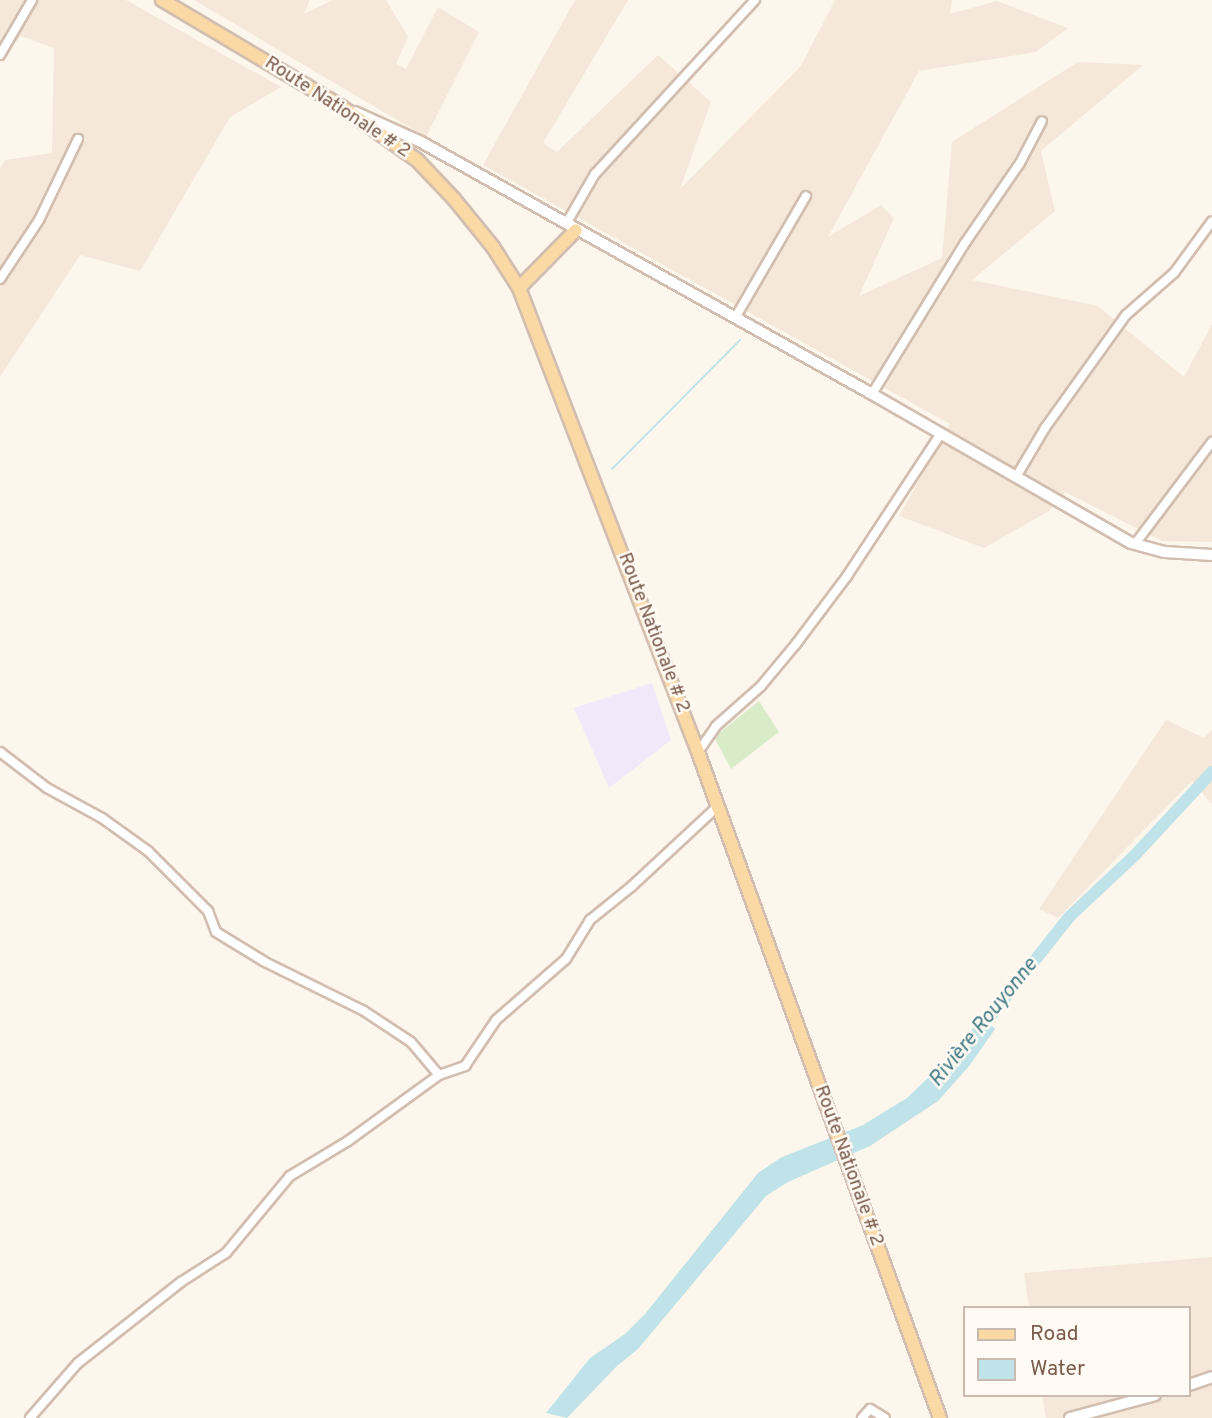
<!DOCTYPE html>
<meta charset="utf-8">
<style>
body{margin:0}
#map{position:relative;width:1212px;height:1418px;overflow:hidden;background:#fdf6ec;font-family:Overpass,sans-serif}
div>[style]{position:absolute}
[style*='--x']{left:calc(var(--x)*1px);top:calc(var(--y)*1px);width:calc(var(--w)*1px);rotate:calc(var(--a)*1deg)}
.residential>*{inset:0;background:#f5e8da}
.education>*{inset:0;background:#f3e8fa}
.green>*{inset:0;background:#d8ecc9}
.water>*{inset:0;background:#bfe3e8}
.stream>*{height:2px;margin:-1px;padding:0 1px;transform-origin:1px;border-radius:1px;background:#bfe3e8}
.river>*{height:12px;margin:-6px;padding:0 6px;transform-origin:6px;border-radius:6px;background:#bfe3e8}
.roads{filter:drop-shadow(2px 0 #d1beb0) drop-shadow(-2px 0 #d1beb0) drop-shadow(0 2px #d1beb0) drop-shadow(0 -2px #d1beb0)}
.minor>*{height:8px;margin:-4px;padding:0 4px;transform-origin:4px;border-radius:4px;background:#fff}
.tertiary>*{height:10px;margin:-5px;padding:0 5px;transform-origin:5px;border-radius:5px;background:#fff}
.secondary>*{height:10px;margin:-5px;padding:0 5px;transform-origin:5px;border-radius:5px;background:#fff}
.primary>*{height:12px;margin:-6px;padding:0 6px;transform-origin:6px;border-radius:6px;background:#fbd9a5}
span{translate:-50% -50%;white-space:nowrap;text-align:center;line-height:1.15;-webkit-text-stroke:5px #fffaf3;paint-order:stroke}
.street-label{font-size:19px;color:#7a5c4d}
.water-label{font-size:21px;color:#437c86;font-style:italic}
.legend{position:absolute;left:963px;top:1306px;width:228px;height:91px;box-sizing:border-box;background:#fffaf3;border:2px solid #cabbb1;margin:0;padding:9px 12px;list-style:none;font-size:21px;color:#7a5c4d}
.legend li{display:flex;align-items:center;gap:14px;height:35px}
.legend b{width:35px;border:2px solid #cabbb1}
</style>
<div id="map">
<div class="residential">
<i style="clip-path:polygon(0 0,126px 0,281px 87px,230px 117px,140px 271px,80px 255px,0 377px,0 169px,5px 160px,52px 153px,54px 48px,21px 36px,0 58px)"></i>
<i style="clip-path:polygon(194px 0,310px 0,304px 14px,333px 0,386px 0,408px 37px,396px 64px,406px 69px,438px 7px,479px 32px,426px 137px)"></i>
<i style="clip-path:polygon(575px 0,628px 0,543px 143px,557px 152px,658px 55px,711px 102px,680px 189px,801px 66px,835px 0,952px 0,950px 14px,997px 1px,1068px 28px,1036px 52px,919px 71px,828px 237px,881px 205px,894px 218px,859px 296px,942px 258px,952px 142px,1078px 62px,1143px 65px,1041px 151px,1055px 211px,972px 280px,1098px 306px,1184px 377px,1212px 324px,1212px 542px,1162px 541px,1065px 492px,1049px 511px,984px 548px,899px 516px,950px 424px,483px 165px)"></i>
<i style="clip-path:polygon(1166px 720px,1204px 738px,1212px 730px,1212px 804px,1192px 781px,1058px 918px,1039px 909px)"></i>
<i style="clip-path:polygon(1212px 1257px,1212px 1418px,1046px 1418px,1042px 1395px,1189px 1395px,1189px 1308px,1029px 1308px,1024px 1273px)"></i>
</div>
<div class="education">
<i style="clip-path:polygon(652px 683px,671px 740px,609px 788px,574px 708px)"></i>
</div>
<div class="green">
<i style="clip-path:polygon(759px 701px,779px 732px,731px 769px,714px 737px)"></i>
</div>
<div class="water">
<i style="clip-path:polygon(982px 1016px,995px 1029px,970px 1065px,938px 1101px,870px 1146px,788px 1182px,766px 1196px,638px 1349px,617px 1366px,567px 1418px,546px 1413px,590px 1358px,625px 1334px,645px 1314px,758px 1173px,782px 1157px,863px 1125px,907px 1098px,955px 1052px)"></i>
</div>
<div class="stream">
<i style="--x:612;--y:469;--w:182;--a:-45.2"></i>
</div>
<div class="river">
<i style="--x:978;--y:1032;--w:147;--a:-51.6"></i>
<i style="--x:1069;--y:917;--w:92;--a:-43.2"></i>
<i style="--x:1136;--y:854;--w:112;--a:-47.2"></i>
</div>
<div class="roads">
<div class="minor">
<i style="--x:0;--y:55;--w:64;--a:-59.8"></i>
<i style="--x:566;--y:224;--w:58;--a:-59.9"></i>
<i style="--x:595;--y:174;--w:236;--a:-47.4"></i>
<i style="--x:0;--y:279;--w:71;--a:-56.5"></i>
<i style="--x:39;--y:220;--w:90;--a:-64.3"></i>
<i style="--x:735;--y:318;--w:141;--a:-59.8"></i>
<i style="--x:872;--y:394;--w:177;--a:-58.4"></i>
<i style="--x:965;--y:243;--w:97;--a:-55.5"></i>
<i style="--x:1020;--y:163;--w:47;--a:-62.4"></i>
<i style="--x:1016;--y:477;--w:57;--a:-59.4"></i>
<i style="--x:1045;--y:428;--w:139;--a:-54.4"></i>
<i style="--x:1126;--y:315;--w:64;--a:-41.2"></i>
<i style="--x:1174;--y:273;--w:64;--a:-53.8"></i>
<i style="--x:1135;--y:544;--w:128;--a:-53"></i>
<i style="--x:0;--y:752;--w:59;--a:37.5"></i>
<i style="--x:47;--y:788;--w:63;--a:28.6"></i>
<i style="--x:102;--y:818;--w:57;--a:35.7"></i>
<i style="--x:148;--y:851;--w:85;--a:45"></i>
<i style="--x:208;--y:911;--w:22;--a:69"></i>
<i style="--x:216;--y:932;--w:57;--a:31.5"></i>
<i style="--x:265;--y:962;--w:110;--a:26.3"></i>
<i style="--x:364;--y:1011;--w:56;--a:33.4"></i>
<i style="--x:411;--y:1042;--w:43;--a:49.7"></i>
<i style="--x:698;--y:752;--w:32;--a:-55"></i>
<i style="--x:716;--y:726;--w:60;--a:-41.6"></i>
<i style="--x:761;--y:686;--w:55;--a:-50.2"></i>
<i style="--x:796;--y:644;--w:85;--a:-53.1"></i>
<i style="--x:847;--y:576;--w:169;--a:-56.6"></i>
<i style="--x:30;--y:1418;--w:73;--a:-48.9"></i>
<i style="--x:78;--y:1363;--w:131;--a:-38.2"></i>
<i style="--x:181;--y:1282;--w:54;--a:-32.8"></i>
<i style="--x:226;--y:1253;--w:100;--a:-50.3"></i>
<i style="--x:290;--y:1176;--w:68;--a:-31.1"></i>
<i style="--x:348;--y:1141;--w:112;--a:-36"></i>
<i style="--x:439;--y:1075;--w:28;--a:-19"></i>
<i style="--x:465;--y:1066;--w:55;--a:-56"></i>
<i style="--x:496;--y:1020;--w:93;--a:-41.1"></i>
<i style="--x:566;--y:959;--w:46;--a:-58.4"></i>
<i style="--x:590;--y:920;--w:54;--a:-39"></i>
<i style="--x:632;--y:886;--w:115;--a:-42.9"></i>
<i style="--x:862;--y:1418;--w:12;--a:-48"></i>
<i style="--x:870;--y:1409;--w:17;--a:31"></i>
</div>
<div class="tertiary">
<i style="--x:1189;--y:1385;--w:24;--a:-19"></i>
<i style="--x:1070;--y:1418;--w:88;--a:-15.1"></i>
</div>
<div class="secondary">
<i style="--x:355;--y:112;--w:72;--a:24.4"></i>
<i style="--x:421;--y:142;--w:517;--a:29.19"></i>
<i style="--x:872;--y:394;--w:299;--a:29.9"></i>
<i style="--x:1131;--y:543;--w:35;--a:15"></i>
<i style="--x:1165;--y:552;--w:47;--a:3.7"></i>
</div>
<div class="primary">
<i style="--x:162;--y:0;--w:206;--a:30.7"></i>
<i style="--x:339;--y:105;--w:95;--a:35.2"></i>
<i style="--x:417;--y:160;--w:54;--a:46.5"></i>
<i style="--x:454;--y:199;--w:62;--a:50.9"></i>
<i style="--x:493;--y:247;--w:49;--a:57.6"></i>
<i style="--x:519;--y:288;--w:497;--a:68.9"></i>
<i style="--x:698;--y:752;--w:709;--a:70.03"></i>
<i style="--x:519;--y:288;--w:81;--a:-45.5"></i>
</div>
</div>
<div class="street-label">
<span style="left:337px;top:108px;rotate:33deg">Route Nationale # 2</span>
<span style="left:653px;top:633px;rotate:69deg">Route Nationale # 2</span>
<span style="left:848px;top:1166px;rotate:70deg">Route Nationale # 2</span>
</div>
<div class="water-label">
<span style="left:984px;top:1023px;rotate:-51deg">Rivière Rouyonne</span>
</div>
<ul class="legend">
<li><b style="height:9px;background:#fbd9a5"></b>Road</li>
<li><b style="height:19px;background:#bfe3e8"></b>Water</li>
</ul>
</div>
